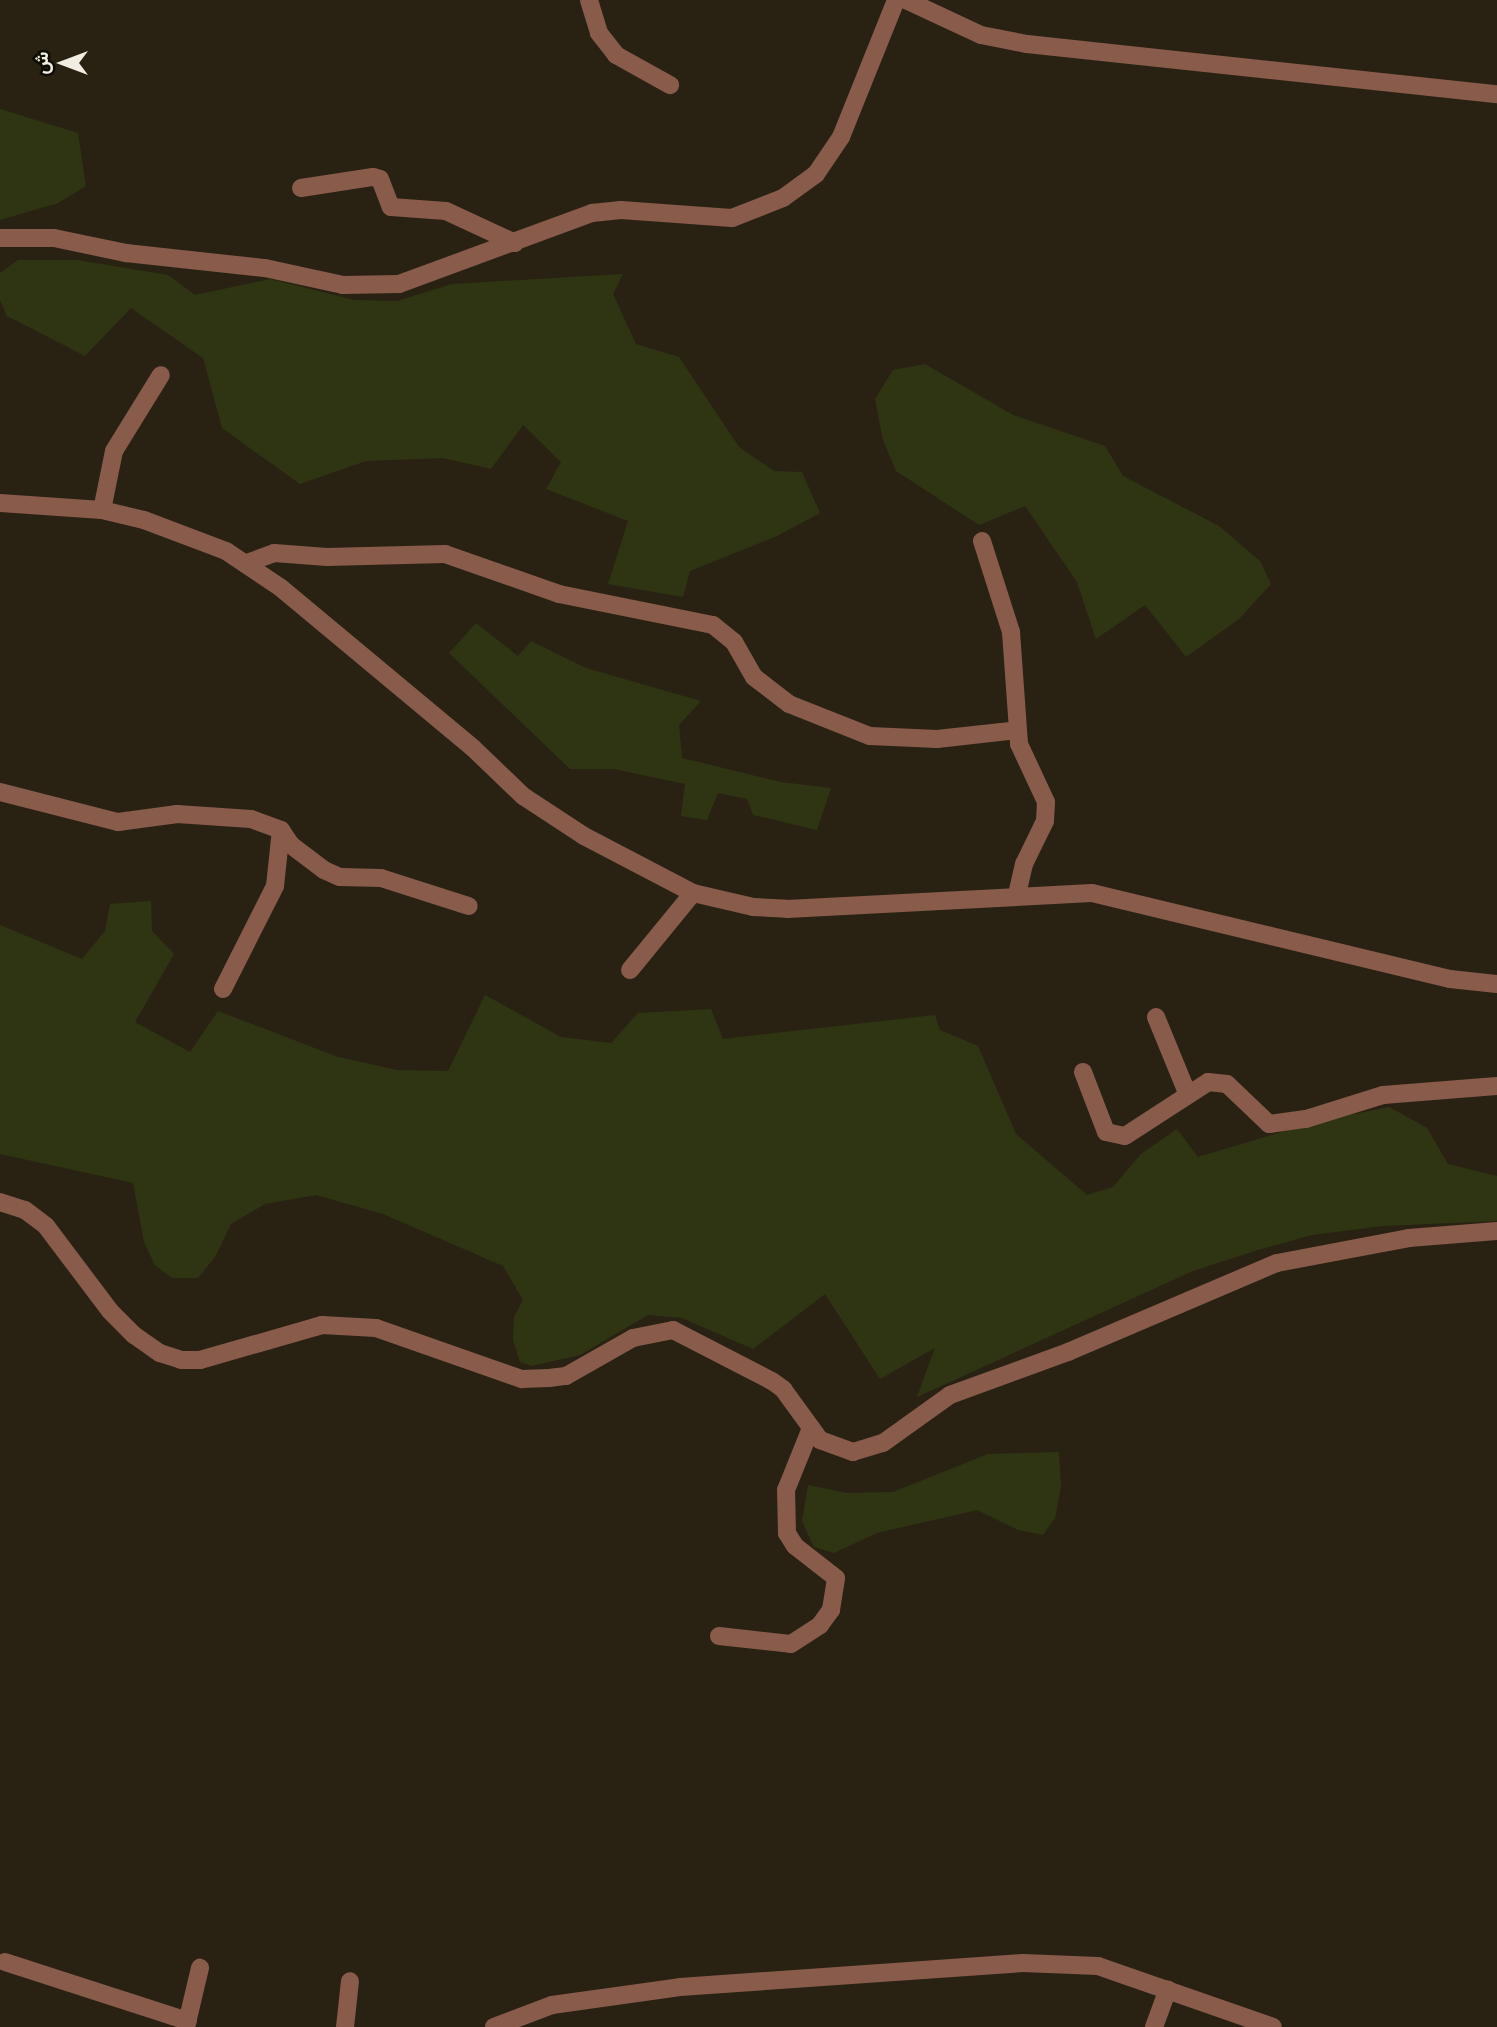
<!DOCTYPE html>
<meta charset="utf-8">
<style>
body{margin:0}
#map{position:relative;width:1497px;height:2027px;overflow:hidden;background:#292213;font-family:"Fira Sans Condensed",Vazirmatn,sans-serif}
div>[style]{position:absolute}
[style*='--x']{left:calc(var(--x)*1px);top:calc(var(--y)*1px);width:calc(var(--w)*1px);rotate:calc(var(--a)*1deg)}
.green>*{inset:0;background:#2f3512}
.minor>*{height:18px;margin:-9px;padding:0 9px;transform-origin:9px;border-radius:9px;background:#895b4b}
.tertiary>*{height:18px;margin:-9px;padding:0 9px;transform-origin:9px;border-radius:9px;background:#895b4b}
span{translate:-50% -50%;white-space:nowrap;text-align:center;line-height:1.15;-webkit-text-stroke:6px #0f0c06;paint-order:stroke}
.north{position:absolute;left:28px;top:28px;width:70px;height:70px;-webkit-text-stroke:5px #0f0c06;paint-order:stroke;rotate:270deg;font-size:19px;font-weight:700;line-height:28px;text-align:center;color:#f2ede3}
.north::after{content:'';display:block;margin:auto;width:24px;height:32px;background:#f2ede3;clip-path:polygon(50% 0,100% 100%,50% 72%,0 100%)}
</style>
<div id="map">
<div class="green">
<i style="clip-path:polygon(0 109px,78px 133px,86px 186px,58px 203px,0 220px)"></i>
<i style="clip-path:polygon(18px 260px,77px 260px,168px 275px,195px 295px,270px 279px,354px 300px,397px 301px,452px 284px,623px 274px,613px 294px,636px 344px,679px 357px,739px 447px,774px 471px,802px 472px,820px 513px,777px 536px,690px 571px,683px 597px,608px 584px,628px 521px,546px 489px,561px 462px,523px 425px,491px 469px,443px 458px,366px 461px,300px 484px,222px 428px,203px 358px,131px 308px,85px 356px,7px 316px,0 300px,0 273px)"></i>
<i style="clip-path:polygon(925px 364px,1013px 415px,1105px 446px,1123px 476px,1219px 526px,1260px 561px,1271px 584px,1239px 619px,1186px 657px,1145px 605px,1096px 639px,1077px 582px,1025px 506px,979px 525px,896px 471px,883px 440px,875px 399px,893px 370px)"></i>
<i style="clip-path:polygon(476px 623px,518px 656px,531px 641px,586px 668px,701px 701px,679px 725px,682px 758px,781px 782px,831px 788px,817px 830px,753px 815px,747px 799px,718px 793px,707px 820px,681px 816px,685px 784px,614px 769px,570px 769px,449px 653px)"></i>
<i style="clip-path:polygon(151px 901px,152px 931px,174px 954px,135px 1022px,190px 1052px,218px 1011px,338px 1057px,397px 1070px,448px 1071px,485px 995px,561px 1037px,611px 1043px,638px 1013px,711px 1009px,723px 1039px,935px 1015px,940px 1030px,978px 1046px,1016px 1134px,1087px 1195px,1113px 1187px,1141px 1154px,1177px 1129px,1198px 1157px,1315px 1122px,1389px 1107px,1427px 1128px,1448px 1164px,1497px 1176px,1497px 1221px,1383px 1226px,1312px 1235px,1258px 1250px,1193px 1271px,917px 1397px,935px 1348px,880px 1379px,825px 1294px,753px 1349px,682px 1318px,648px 1315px,580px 1355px,532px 1366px,520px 1362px,513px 1340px,514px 1317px,523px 1300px,503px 1266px,383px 1214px,316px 1195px,265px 1204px,231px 1224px,215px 1257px,198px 1278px,172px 1278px,155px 1265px,144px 1242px,133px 1183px,0 1154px,0 925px,82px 959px,105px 931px,110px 904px)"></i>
<i style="clip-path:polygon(1059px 1452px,1061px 1487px,1055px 1518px,1043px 1535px,1018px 1530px,977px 1510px,877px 1533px,834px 1553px,814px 1547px,802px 1521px,808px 1485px,847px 1493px,893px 1492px,988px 1454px)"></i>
</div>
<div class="minor">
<i style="--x:589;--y:0;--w:34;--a:73"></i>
<i style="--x:599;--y:33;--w:28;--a:52"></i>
<i style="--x:616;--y:55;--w:62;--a:29.1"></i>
<i style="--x:906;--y:0;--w:83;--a:25"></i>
<i style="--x:981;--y:35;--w:47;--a:11.1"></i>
<i style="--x:1027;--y:44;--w:473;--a:6.1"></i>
<i style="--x:301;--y:188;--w:73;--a:-8.7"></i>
<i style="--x:373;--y:177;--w:7;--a:16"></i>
<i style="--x:380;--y:179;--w:30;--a:69"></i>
<i style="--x:391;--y:207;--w:55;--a:4.2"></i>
<i style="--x:446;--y:211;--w:76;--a:24.9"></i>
<i style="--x:0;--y:238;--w:54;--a:0"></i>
<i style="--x:54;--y:238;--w:74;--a:11.8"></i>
<i style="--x:126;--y:253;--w:140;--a:6.2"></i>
<i style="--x:265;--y:268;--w:80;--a:12.3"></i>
<i style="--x:343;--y:285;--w:56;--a:-1"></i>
<i style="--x:399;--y:284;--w:206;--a:-20.2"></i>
<i style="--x:592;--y:213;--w:29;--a:-6"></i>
<i style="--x:621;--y:210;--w:111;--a:4.1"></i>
<i style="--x:732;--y:218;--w:55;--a:-21.4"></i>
<i style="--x:783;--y:198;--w:41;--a:-36"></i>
<i style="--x:816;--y:174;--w:45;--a:-56"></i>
<i style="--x:841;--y:137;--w:148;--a:-68.1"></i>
<i style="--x:102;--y:510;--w:60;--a:-78.5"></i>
<i style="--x:114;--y:451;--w:89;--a:-58.3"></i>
<i style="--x:982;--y:541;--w:96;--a:72.3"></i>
<i style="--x:1011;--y:632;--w:112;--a:85.9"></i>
<i style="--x:1019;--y:744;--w:64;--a:65"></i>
<i style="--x:1046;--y:802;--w:19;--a:93"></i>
<i style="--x:1045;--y:821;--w:48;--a:116"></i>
<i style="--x:1024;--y:864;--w:31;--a:103"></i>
<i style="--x:247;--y:563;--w:29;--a:-20"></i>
<i style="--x:274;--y:553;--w:53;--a:4.3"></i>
<i style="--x:327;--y:557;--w:118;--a:-1.5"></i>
<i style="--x:445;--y:554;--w:121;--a:19.3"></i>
<i style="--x:559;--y:594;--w:157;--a:11.4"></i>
<i style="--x:713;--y:625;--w:27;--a:39"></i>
<i style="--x:734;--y:642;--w:40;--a:60.3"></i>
<i style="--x:754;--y:677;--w:44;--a:37.6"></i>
<i style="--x:789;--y:704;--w:87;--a:21.6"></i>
<i style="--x:870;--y:736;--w:67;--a:2.6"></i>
<i style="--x:937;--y:739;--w:81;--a:-6.3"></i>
<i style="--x:0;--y:792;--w:122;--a:14.3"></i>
<i style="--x:118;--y:822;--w:60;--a:-7.7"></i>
<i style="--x:177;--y:814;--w:74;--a:3.9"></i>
<i style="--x:251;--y:819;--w:32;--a:20"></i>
<i style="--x:281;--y:830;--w:18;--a:56"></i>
<i style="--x:291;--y:845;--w:41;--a:37.1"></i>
<i style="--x:324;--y:870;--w:17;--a:24"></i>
<i style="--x:340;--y:877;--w:41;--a:1.4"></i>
<i style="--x:381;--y:878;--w:92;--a:17.7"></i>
<i style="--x:630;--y:970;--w:99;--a:-50.7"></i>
<i style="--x:223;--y:989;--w:115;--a:-63.2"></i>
<i style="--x:275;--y:886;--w:56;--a:-83.9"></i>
<i style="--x:1156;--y:1017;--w:84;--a:67.7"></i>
<i style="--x:1083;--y:1072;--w:64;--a:69"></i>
<i style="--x:1106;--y:1132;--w:19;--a:12"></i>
<i style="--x:1125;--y:1136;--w:99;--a:-33"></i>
<i style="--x:1208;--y:1082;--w:19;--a:6"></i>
<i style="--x:1227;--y:1084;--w:58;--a:43.6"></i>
<i style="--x:1269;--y:1124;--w:37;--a:-8"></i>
<i style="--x:1306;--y:1119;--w:81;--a:-17.3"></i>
<i style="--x:1383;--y:1095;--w:114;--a:-4.5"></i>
<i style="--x:0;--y:1202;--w:26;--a:18"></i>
<i style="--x:25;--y:1210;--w:26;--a:37"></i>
<i style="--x:46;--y:1226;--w:106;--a:53"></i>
<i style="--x:110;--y:1311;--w:34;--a:45"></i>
<i style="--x:134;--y:1335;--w:32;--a:35"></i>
<i style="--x:160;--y:1353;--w:22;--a:18"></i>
<i style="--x:181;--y:1360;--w:19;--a:0"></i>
<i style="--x:200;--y:1360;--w:127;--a:-16"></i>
<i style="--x:322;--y:1325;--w:54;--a:3.2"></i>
<i style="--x:376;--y:1328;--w:155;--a:19.3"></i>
<i style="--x:522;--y:1379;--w:27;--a:-2"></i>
<i style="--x:549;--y:1378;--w:17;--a:-7"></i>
<i style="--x:566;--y:1376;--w:77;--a:-29.6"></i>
<i style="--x:633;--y:1338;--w:41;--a:-11.3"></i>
<i style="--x:673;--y:1330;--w:111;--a:27.3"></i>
<i style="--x:772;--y:1381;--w:14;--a:36"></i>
<i style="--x:783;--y:1389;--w:63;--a:54"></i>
<i style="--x:820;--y:1440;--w:35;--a:20"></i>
<i style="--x:853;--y:1452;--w:31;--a:-17"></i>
<i style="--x:883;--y:1443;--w:82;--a:-35.6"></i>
<i style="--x:950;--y:1395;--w:126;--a:-20"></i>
<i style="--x:1068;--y:1352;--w:227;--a:-23.1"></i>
<i style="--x:1277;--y:1263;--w:134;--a:-10.7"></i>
<i style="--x:1409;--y:1238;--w:88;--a:-4.5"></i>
<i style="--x:719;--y:1636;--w:72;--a:6.3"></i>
<i style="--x:791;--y:1644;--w:35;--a:-33"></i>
<i style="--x:820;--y:1625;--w:19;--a:-54"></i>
<i style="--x:831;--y:1610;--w:32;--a:-81"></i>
<i style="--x:836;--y:1578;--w:52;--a:-142"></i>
<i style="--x:795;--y:1546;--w:15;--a:-122"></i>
<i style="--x:787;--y:1533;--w:43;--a:-91.3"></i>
<i style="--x:786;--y:1490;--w:67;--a:-68"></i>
<i style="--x:5;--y:1962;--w:192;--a:17.9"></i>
<i style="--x:186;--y:2027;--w:61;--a:-76.7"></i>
<i style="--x:345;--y:2027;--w:46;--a:-83.8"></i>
<i style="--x:494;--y:2027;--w:62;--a:-20.8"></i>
<i style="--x:552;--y:2005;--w:129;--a:-8"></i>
<i style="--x:680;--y:1987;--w:344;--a:-4"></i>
<i style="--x:1023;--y:1963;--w:75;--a:2.3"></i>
<i style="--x:1098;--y:1966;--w:185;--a:19.2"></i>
<i style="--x:1154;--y:2027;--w:40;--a:-69.8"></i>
</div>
<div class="tertiary">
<i style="--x:0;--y:503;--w:102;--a:3.9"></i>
<i style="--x:102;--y:510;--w:43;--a:13.4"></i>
<i style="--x:144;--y:520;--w:88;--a:20.7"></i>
<i style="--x:226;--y:551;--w:66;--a:33.9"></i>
<i style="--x:281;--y:588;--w:250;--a:39.8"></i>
<i style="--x:473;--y:748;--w:69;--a:43.8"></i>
<i style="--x:523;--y:796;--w:73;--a:33.3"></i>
<i style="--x:584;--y:836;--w:123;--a:27.6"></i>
<i style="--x:693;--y:893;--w:62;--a:13.1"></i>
<i style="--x:753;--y:907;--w:34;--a:3"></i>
<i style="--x:787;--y:909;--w:305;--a:-3"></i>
<i style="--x:1092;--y:893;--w:368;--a:13.5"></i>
<i style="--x:1450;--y:979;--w:47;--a:6.1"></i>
</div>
<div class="north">ش</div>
</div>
